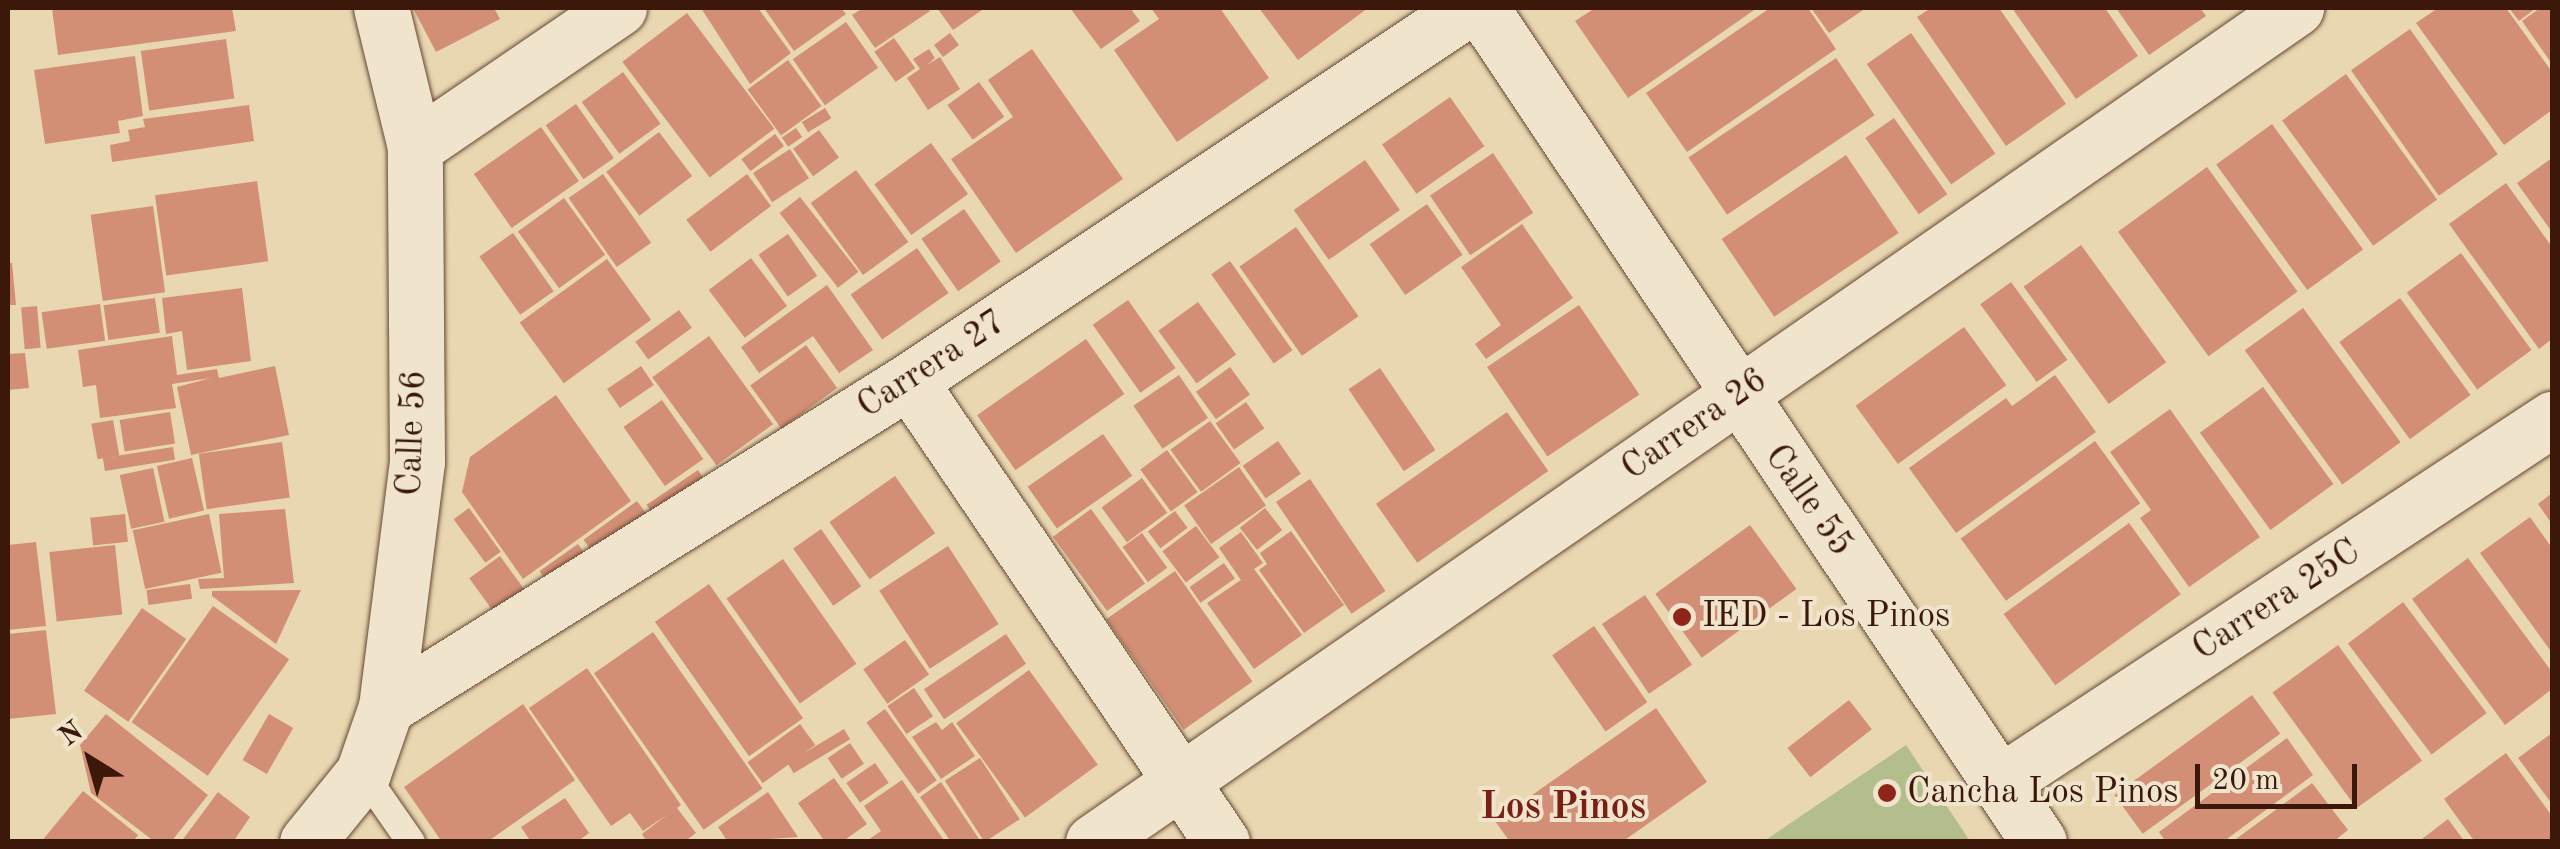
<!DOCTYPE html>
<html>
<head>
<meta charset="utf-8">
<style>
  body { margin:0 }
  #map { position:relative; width:2560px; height:849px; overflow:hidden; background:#e8d7b1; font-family:"Old Standard TT",serif }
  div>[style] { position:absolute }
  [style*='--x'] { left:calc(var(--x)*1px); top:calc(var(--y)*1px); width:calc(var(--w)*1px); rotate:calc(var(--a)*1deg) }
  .green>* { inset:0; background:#b4be8d }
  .building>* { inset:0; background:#d28f75; transform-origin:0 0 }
  .roads { filter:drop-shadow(0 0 2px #664833) drop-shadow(0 0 2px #664833) }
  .service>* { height:28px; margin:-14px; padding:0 14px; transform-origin:14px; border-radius:14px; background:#f0e5cc }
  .minor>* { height:55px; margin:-27.5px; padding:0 27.5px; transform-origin:27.5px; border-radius:27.5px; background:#f0e5cc }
  .tertiary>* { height:55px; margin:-27.5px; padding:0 27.5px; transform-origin:27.5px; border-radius:27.5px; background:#f0e5cc }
  .dots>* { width:28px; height:28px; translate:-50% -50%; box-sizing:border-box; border:5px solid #f0e5cc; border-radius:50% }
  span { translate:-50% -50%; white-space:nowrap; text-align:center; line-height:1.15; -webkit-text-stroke:8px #f0e5cc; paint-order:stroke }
  .street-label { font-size:35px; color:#3b1809 }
  .poi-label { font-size:35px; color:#3b1809 }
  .left { translate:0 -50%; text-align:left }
  .neighbourhood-label { font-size:38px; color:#7a1f14; font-weight:700 }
  .frame { position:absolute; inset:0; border:10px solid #3b1809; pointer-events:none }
  .north { position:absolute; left:40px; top:709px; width:100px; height:100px; -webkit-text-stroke:8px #f0e5cc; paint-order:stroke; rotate:323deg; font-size:28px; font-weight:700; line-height:40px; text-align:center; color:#3b1809 }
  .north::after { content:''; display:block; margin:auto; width:35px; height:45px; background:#3b1809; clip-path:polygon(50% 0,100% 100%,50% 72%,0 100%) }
  .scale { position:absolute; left:2195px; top:764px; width:162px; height:45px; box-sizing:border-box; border:5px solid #3b1809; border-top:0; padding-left:12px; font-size:30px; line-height:35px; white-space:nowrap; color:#3b1809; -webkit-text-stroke:8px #f0e5cc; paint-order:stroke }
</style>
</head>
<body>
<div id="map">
  <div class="green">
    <i style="clip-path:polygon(1906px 745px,1970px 841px,1764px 841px)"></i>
  </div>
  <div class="building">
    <i style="clip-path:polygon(52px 8px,232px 8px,236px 31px,58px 55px)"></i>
    <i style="clip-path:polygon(413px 8px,494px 8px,500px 19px,436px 52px)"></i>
    <i style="clip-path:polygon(701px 8px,758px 8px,791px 53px,750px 84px)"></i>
    <i style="clip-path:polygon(764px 8px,841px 8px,846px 14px,794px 51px)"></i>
    <i style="clip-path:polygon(863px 8px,927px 8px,930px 11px,875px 48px,852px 15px)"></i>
    <i style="clip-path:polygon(937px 8px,985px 8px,953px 30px)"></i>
    <i style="clip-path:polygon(1070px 8px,1130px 8px,1140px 21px,1101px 49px)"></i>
    <i style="clip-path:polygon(1151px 8px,1220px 8px,1269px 78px,1177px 142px,1114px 50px,1159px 19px)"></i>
    <i style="clip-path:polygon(1259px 8px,1368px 8px,1298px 60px)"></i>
    <i style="clip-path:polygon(1595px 8px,1757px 8px,1628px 98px,1575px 21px)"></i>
    <i style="clip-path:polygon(1770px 8px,1808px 8px,1836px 49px,1687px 152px,1646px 93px)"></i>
    <i style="clip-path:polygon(1811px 8px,1866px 8px,1829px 33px)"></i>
    <i style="clip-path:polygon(1931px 8px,1999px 8px,2066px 104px,2006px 146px,1917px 17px)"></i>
    <i style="clip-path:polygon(2012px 8px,2105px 8px,2138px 56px,2076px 99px)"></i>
    <i style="clip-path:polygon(2116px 8px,2200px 8px,2206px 16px,2149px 55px)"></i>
    <i style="clip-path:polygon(2438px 8px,2506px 8px,2552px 72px,2552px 110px,2504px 145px,2416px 23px)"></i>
    <i style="clip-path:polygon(2509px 8px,2536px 8px,2519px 21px)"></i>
    <i style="clip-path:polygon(2540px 8px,2552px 8px,2552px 64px,2522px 21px)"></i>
    <i style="left:687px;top:13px;width:145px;height:81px;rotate:53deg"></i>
    <i style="left:846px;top:22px;width:56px;height:65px;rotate:55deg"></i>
    <i style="left:2410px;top:29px;width:153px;height:72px;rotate:55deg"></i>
    <i style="left:950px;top:33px;width:15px;height:20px;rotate:53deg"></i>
    <i style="left:1911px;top:33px;width:147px;height:54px;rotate:55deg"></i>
    <i style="left:894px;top:38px;width:37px;height:24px;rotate:55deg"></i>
    <i style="left:226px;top:39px;width:60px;height:86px;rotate:82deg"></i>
    <i style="clip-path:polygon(929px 49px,935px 58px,927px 65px,940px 57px,960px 89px,928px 110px,907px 78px,920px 69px,913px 59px)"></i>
    <i style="clip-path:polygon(1032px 49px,1123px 179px,1016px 253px,951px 159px,1013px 117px,988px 80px)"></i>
    <i style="clip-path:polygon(135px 56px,143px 116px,118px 121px,120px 133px,45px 144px,34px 70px)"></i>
    <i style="left:1836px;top:58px;width:69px;height:178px;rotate:56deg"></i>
    <i style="left:788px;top:60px;width:57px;height:50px;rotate:54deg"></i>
    <i style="left:623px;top:72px;width:64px;height:51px;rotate:54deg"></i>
    <i style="left:2346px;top:74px;width:155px;height:79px;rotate:54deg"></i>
    <i style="left:979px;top:82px;width:43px;height:39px;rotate:54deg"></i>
    <i style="left:1450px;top:97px;width:60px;height:83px;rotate:55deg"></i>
    <i style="left:576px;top:104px;width:66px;height:37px;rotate:55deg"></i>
    <i style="clip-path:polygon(249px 105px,254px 141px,112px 162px,110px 145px,130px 141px,128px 130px,145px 127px,143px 119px)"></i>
    <i style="left:825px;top:108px;width:12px;height:27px;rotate:59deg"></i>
    <i style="left:1894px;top:118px;width:93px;height:35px;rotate:55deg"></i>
    <i style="left:2272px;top:124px;width:155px;height:69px;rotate:54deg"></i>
    <i style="left:541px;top:127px;width:66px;height:82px;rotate:55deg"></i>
    <i style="left:796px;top:128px;width:11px;height:17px;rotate:56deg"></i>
    <i style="left:819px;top:130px;width:34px;height:32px;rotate:54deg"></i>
    <i style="left:659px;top:132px;width:55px;height:66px;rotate:53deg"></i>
    <i style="left:775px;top:134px;width:15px;height:42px;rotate:53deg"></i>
    <i style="left:931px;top:143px;width:63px;height:70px;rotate:54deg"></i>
    <i style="left:790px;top:149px;width:35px;height:44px;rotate:57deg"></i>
    <i style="left:1493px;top:153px;width:72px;height:76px;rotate:56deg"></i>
    <i style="left:1846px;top:155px;width:94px;height:150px;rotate:56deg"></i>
    <i style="clip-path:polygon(2552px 158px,2552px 232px,2517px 183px)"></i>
    <i style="left:1365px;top:160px;width:61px;height:87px;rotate:55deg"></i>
    <i style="left:2207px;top:167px;width:154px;height:110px;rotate:54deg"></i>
    <i style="left:856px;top:170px;width:89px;height:56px;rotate:54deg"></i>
    <i style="left:603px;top:174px;width:84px;height:42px;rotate:55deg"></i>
    <i style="left:747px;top:174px;width:40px;height:76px;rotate:53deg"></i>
    <i style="left:257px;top:181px;width:81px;height:103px;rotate:82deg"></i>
    <i style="clip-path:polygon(2506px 183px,2552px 247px,2552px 339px,2539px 349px,2449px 224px)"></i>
    <i style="left:800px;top:197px;width:95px;height:26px;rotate:52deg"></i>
    <i style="left:564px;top:198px;width:70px;height:57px;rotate:54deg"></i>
    <i style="left:1427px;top:204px;width:62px;height:70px;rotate:55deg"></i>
    <i style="left:153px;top:206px;width:87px;height:63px;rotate:82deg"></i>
    <i style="left:964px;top:209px;width:64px;height:52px;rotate:55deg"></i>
    <i style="clip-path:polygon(1522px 224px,1573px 298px,1486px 359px,1475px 344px,1501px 325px,1461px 267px)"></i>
    <i style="left:1296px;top:227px;width:109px;height:69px;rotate:55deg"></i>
    <i style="left:513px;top:233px;width:71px;height:41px;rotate:55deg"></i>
    <i style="left:788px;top:234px;width:51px;height:36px;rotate:55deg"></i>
    <i style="left:2081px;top:245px;width:145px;height:71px;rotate:54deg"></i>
    <i style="left:917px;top:248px;width:55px;height:81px;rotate:55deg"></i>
    <i style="left:2461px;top:253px;width:120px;height:67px;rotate:54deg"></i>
    <i style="left:751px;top:258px;width:60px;height:53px;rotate:53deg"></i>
    <i style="left:607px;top:259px;width:75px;height:108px;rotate:54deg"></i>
    <i style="left:1230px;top:261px;width:109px;height:23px;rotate:55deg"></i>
    <i style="clip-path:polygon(8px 263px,12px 263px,16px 305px,8px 305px)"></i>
    <i style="left:2011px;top:282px;width:96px;height:38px;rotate:54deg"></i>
    <i style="clip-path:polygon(827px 285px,873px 350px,839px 373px,813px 336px,759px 373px,741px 347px)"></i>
    <i style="clip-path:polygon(242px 288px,251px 361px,187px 370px,182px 331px,166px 334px,162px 298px)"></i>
    <i style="left:155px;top:298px;width:35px;height:52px;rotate:82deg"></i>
    <i style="left:2400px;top:298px;width:120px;height:75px;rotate:54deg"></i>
    <i style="left:1128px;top:300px;width:83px;height:43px;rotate:55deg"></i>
    <i style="left:1198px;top:302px;width:65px;height:49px;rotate:54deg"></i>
    <i style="left:100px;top:304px;width:37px;height:59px;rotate:82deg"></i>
    <i style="left:1579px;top:305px;width:108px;height:111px;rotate:56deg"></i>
    <i style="left:37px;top:306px;width:42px;height:16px;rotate:85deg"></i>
    <i style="left:2303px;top:308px;width:166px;height:72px;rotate:54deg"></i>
    <i style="left:679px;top:310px;width:22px;height:54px;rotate:54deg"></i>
    <i style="left:1964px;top:327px;width:72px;height:134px;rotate:54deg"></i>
    <i style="clip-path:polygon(172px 336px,177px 375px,217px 369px,219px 378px,275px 366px,289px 435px,191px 455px,177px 387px,211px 378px,172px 384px,176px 408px,100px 418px,96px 385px,83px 387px,78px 350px)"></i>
    <i style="left:709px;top:336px;width:109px;height:70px;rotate:54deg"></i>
    <i style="left:1086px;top:339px;width:67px;height:133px;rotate:55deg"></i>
    <i style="left:806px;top:345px;width:53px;height:69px;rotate:54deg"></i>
    <i style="clip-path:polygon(25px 353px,29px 388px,8px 390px,8px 354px)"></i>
    <i style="left:641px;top:366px;width:23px;height:41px;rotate:56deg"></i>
    <i style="left:1230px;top:367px;width:34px;height:42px;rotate:54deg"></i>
    <i style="left:1380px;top:368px;width:99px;height:38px;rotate:56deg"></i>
    <i style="left:1179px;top:375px;width:52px;height:55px;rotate:56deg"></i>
    <i style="clip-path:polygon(2055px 375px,2096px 432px,1956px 533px,1909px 468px,2006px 398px,2012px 406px)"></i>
    <i style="left:2263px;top:387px;width:120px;height:78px;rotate:54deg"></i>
    <i style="clip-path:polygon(556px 395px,631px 501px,523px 579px,462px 492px,470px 457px)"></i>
    <i style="left:662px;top:400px;width:72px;height:47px;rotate:55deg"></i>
    <i style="left:1246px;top:402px;width:32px;height:37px;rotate:55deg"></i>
    <i style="clip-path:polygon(2170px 409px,2260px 537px,2189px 587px,2140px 518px,2151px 510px,2110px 452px)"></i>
    <i style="left:170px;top:412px;width:32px;height:51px;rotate:81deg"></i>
    <i style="left:1507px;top:412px;width:72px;height:160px;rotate:55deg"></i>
    <i style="left:113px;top:420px;width:36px;height:22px;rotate:80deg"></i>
    <i style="left:1210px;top:421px;width:52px;height:49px;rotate:54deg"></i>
    <i style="left:1103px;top:434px;width:51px;height:92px;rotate:55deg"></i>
    <i style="left:1278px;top:441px;width:40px;height:43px;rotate:55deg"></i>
    <i style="left:2095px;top:441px;width:77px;height:166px;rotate:54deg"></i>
    <i style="left:282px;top:442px;width:56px;height:84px;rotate:82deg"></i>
    <i style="left:173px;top:447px;width:13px;height:71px;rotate:81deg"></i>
    <i style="left:1167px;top:450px;width:52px;height:33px;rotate:54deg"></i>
    <i style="left:192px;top:458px;width:54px;height:36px;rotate:77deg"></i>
    <i style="left:1239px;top:467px;width:47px;height:67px;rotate:55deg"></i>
    <i style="left:153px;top:468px;width:55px;height:34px;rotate:78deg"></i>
    <i style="left:698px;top:470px;width:25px;height:62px;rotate:56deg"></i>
    <i style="left:895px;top:476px;width:70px;height:80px;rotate:55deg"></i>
    <i style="left:1142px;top:478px;width:43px;height:50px;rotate:54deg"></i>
    <i style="left:1310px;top:479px;width:135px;height:41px;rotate:56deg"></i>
    <i style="clip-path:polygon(2552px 493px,2552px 524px,2538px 504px)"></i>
    <i style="left:637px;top:501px;width:36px;height:66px;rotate:54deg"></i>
    <i style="left:469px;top:508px;width:54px;height:19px;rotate:54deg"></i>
    <i style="left:1265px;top:508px;width:28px;height:32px;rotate:52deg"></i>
    <i style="clip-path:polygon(285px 509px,294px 583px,200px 589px,198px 579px,224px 578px,219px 514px)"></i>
    <i style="left:1091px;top:509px;width:92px;height:47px;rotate:54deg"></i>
    <i style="left:1175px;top:511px;width:21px;height:34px;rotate:53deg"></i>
    <i style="left:125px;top:514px;width:28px;height:35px;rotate:84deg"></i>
    <i style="left:209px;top:514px;width:60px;height:78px;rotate:78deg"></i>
    <i style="clip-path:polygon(2530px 517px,2552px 548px,2552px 653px,2480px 553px)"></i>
    <i style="left:2129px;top:523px;width:88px;height:155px;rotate:54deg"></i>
    <i style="left:1750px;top:525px;width:79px;height:117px;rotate:54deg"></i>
    <i style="left:1196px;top:526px;width:39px;height:42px;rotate:53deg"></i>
    <i style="left:821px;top:529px;width:70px;height:34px;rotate:55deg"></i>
    <i style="clip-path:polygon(1291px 531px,1344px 605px,1304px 633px,1259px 570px,1267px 564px,1260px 553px)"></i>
    <i style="clip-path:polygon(1241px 532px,1263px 563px,1254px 569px,1302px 635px,1254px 669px,1207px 603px,1241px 580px,1219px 548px)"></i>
    <i style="left:1142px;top:533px;width:43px;height:24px;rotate:54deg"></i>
    <i style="clip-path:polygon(36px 542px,46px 626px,8px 630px,8px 545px)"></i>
    <i style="left:578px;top:544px;width:29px;height:47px;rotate:55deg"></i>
    <i style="left:115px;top:545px;width:70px;height:66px;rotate:84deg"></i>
    <i style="left:948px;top:546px;width:93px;height:82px;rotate:57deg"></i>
    <i style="left:500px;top:556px;width:42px;height:38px;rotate:54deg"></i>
    <i style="clip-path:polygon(2468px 558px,2552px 672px,2552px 689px,2505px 725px,2412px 599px)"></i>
    <i style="left:783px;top:559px;width:128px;height:69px;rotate:55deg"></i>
    <i style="left:1224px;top:563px;width:19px;height:42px;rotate:55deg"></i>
    <i style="left:1175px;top:571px;width:135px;height:84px;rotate:55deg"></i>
    <i style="left:190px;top:584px;width:15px;height:44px;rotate:82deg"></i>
    <i style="left:709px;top:584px;width:164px;height:66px;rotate:55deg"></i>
    <i style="clip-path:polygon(301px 590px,276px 644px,212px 596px,212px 591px)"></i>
    <i style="left:1645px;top:595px;width:84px;height:52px;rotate:56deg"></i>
    <i style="left:2403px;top:602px;width:139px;height:69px;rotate:53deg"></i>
    <i style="left:213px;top:606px;width:93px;height:142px;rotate:35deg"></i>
    <i style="left:142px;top:608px;width:54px;height:101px;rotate:35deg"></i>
    <i style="left:1594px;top:626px;width:93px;height:51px;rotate:55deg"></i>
    <i style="clip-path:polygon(46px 630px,56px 714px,8px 719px,8px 634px)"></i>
    <i style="left:653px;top:632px;width:191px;height:72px;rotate:55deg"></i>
    <i style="left:1006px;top:634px;width:36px;height:99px;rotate:56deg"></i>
    <i style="left:905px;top:640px;width:42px;height:51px;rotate:55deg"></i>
    <i style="left:2338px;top:645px;width:143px;height:81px;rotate:54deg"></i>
    <i style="clip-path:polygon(587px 668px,681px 805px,677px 808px,696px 833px,684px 842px,647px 842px,642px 834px,668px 814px,643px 831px,630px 813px,611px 826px,529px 708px)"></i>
    <i style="left:1029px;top:670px;width:117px;height:90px;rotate:54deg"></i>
    <i style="left:914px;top:688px;width:34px;height:32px;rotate:56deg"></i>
    <i style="left:2252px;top:695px;width:48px;height:170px;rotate:54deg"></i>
    <i style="left:1849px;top:700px;width:37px;height:78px;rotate:52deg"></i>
    <i style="clip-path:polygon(523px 704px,575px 780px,487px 842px,442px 842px,404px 787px)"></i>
    <i style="clip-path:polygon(1656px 708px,1707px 782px,1622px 842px,1510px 842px,1495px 821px)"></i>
    <i style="left:885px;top:709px;width:88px;height:23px;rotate:54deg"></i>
    <i style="clip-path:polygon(106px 714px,208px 795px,171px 842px,155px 842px,91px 793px,80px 745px)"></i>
    <i style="left:269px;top:714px;width:28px;height:53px;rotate:30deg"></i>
    <i style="clip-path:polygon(936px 722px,942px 730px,952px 722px,975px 756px,941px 779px,912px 737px)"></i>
    <i style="left:800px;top:724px;width:26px;height:65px;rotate:54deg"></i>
    <i style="left:844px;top:729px;width:12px;height:66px;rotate:59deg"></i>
    <i style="clip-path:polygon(2552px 733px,2552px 804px,2518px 758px)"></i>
    <i style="clip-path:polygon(2287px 738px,2313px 775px,2223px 842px,2166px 842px,2159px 832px)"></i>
    <i style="left:850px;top:743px;width:25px;height:27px;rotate:56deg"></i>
    <i style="clip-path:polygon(2506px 753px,2552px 816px,2552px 842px,2475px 842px,2444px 799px)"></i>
    <i style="left:980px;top:758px;width:73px;height:42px;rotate:57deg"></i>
    <i style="left:875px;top:763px;width:24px;height:35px;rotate:55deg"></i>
    <i style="clip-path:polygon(834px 778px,867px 824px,842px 842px,825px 842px,798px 803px)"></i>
    <i style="clip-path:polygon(902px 780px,945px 842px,865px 842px,881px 831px,864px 806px)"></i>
    <i style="clip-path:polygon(941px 782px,981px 842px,951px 842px,920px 797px)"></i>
    <i style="clip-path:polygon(2312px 783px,2348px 830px,2333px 842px,2232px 842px)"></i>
    <i style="clip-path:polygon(83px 791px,138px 835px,133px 842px,41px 842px)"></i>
    <i style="clip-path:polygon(218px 792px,250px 817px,233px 842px,181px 842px)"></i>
    <i style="clip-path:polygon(768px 792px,798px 837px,728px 842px,718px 827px)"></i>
    <i style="clip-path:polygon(565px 798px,589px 833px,577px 842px,531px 842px,521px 827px)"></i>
    <i style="clip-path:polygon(2448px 819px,2465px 842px,2418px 842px)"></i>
  </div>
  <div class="roads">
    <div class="service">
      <i style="--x:363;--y:773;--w:84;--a:55.2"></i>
    </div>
    <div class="minor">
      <i style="--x:1481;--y:8;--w:1003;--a:56.21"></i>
      <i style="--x:415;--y:147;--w:247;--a:-34.3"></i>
      <i style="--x:909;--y:381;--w:557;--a:55.83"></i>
      <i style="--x:386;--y:707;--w:616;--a:-31.94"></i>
      <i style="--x:909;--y:381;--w:673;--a:-33.67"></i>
      <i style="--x:2001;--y:782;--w:660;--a:-33.38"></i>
      <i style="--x:1093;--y:842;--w:1464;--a:-34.73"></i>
    </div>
    <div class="tertiary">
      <i style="--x:307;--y:842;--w:89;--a:-50.9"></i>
      <i style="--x:363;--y:773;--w:70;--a:-70.8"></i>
      <i style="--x:386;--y:707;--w:247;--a:-82.8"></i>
      <i style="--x:417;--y:462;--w:315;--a:-90.4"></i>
      <i style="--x:415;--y:147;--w:143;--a:-103.7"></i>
    </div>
  </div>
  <div class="dots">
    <i style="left:1682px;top:617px;background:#8f2418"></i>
    <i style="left:1887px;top:793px;background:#8f2418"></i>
  </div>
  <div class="street-label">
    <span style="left:932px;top:365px;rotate:-33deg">Carrera 27</span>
    <span style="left:1695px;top:425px;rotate:-35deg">Carrera 26</span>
    <span style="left:413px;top:433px;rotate:-88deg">Calle 56</span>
    <span style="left:1808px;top:501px;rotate:55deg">Calle 55</span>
    <span style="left:2277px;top:601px;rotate:-33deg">Carrera 25C</span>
  </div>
  <div class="poi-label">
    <span class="left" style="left:1702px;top:617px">IED - Los Pinos</span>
    <span class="left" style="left:1907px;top:793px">Cancha Los Pinos</span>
  </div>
  <div class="neighbourhood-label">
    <span style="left:1563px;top:809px">Los Pinos</span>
  </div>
  <div class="frame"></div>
  <div class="north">N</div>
  <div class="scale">20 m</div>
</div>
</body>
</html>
